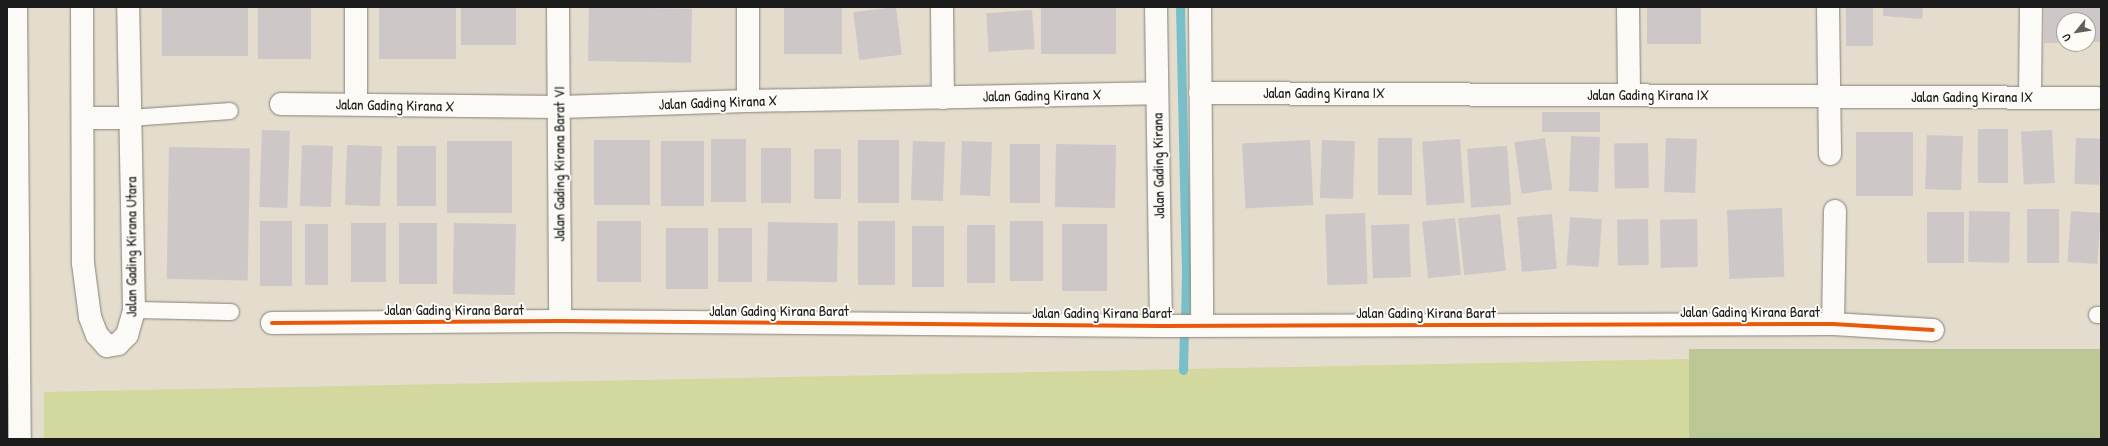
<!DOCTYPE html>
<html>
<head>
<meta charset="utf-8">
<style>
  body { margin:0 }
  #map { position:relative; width:2108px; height:446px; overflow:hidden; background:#e4dccc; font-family:"Patrick Hand",sans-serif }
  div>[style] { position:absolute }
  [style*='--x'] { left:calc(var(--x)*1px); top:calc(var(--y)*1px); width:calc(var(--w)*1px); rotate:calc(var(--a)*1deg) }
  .green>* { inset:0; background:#d2d89e }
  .forest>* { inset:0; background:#bbc795; transform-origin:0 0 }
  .stream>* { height:9px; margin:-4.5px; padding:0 4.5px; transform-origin:4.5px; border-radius:4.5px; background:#78bfc9 }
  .building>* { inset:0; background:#cec7c8; transform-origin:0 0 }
  .roads { filter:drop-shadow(0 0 1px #86827a) drop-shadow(0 0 1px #86827a) }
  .service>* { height:16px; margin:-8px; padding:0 8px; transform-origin:8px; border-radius:8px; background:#fbfaf7 }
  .minor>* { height:22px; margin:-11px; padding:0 11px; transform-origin:11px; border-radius:11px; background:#fbfaf7 }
  .cycleway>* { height:4px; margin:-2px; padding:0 2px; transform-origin:2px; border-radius:2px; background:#e8590c }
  span { translate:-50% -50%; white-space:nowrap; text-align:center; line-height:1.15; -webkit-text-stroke:4px #fdfcf7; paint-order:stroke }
  .street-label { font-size:15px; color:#1c1c1c }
  .frame { position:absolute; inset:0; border:8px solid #1c1c1c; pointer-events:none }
  .north { position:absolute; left:2056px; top:12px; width:40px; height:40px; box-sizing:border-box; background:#fdfcf7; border:1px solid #a3a29f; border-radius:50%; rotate:240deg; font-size:11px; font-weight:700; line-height:16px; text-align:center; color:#1c1c1c }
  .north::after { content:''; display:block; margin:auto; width:14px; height:18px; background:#625f5a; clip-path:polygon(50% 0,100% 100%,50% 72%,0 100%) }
</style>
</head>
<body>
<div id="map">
  <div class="green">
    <i style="clip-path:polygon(1689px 359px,1695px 439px,44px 439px,44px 392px)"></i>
  </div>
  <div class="forest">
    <i style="left:2101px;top:349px;width:90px;height:412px;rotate:90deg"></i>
  </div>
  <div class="stream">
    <i style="--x:1180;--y:7;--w:263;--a:88.7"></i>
    <i style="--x:1186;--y:270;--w:54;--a:91.1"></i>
    <i style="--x:1183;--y:370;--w:44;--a:-88.7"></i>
  </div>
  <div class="building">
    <i style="left:162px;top:7px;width:86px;height:49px"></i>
    <i style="left:258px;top:7px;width:53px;height:52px"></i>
    <i style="left:379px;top:7px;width:77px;height:52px"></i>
    <i style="left:461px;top:7px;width:55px;height:38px"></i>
    <i style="left:589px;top:7px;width:103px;height:54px;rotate:1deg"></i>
    <i style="left:784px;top:7px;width:58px;height:47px"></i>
    <i style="left:896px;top:7px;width:48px;height:43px;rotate:83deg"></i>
    <i style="left:1041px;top:7px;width:75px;height:47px"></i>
    <i style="left:1647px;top:7px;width:54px;height:37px"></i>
    <i style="left:1846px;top:7px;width:27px;height:39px"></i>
    <i style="clip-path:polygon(1883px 7px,1923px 7px,1922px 19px,1883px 16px)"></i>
    <i style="clip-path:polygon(2044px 7px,2101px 7px,2101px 42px,2088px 42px,2088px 20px,2064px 20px,2064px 43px,2044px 43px)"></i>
    <i style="left:1032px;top:10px;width:39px;height:46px;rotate:86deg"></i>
    <i style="left:1542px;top:112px;width:58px;height:20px"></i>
    <i style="left:1978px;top:129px;width:30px;height:54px"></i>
    <i style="left:262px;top:130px;width:28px;height:77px;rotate:2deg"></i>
    <i style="left:2052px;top:130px;width:53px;height:31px;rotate:87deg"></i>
    <i style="left:1856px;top:132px;width:57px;height:64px"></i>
    <i style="left:1927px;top:135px;width:36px;height:54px;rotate:2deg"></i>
    <i style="left:1571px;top:136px;width:29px;height:55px;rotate:2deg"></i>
    <i style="left:1378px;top:138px;width:34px;height:57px"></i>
    <i style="left:1545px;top:138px;width:52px;height:31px;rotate:82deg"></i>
    <i style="left:1666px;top:138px;width:31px;height:54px;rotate:2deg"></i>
    <i style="left:2076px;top:138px;width:25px;height:46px;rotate:2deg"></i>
    <i style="left:711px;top:139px;width:35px;height:63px"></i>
    <i style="left:1460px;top:139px;width:64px;height:38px;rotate:86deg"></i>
    <i style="left:594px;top:140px;width:56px;height:65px"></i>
    <i style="left:858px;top:140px;width:41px;height:63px"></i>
    <i style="left:1310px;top:140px;width:65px;height:68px;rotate:87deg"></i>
    <i style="left:1322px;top:140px;width:33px;height:58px;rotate:2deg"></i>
    <i style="left:447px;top:141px;width:65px;height:72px"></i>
    <i style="left:661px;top:141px;width:43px;height:65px"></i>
    <i style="left:913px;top:141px;width:32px;height:59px;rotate:2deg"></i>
    <i style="left:962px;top:141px;width:30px;height:54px;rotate:2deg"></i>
    <i style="left:1648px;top:143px;width:45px;height:34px;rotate:89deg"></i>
    <i style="left:1010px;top:144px;width:30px;height:59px"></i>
    <i style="left:1056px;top:144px;width:60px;height:63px;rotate:1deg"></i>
    <i style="left:302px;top:145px;width:31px;height:61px;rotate:2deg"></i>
    <i style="left:347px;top:145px;width:35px;height:60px;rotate:2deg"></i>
    <i style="left:397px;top:146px;width:39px;height:60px"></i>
    <i style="left:1507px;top:146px;width:59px;height:40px;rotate:86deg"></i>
    <i style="left:169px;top:147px;width:81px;height:132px;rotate:1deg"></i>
    <i style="left:761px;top:148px;width:30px;height:55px"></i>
    <i style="left:814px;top:149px;width:27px;height:50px"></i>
    <i style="left:1782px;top:208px;width:69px;height:55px;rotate:88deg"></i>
    <i style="left:2027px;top:209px;width:32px;height:54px"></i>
    <i style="left:1969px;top:211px;width:41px;height:51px;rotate:1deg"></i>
    <i style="left:2071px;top:211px;width:30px;height:51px;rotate:4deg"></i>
    <i style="left:1927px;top:212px;width:37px;height:51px"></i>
    <i style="left:1365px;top:213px;width:71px;height:40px;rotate:88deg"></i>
    <i style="left:1500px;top:214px;width:57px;height:42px;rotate:84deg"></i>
    <i style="left:1552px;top:214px;width:55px;height:35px;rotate:85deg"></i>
    <i style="left:1570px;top:217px;width:32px;height:48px;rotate:4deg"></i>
    <i style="left:1455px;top:218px;width:57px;height:33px;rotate:84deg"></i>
    <i style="left:1648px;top:219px;width:46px;height:31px;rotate:89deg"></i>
    <i style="left:1697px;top:219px;width:48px;height:37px;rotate:89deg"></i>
    <i style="left:260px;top:221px;width:32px;height:65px"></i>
    <i style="left:597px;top:221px;width:44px;height:61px"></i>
    <i style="left:858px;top:221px;width:37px;height:64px"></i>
    <i style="left:1010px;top:221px;width:33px;height:60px"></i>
    <i style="left:768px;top:222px;width:70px;height:59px;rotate:1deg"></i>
    <i style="left:351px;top:223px;width:35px;height:59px"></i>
    <i style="left:399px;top:223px;width:38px;height:61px"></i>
    <i style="left:454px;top:223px;width:62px;height:71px;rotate:1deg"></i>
    <i style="left:305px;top:224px;width:23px;height:61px"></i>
    <i style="left:1062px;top:224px;width:45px;height:67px"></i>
    <i style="left:1409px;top:224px;width:53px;height:38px;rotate:88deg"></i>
    <i style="left:967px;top:225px;width:28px;height:58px"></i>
    <i style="left:912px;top:226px;width:32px;height:61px"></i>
    <i style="left:666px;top:228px;width:42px;height:61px"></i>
    <i style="left:718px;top:228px;width:34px;height:54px"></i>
  </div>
  <div class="roads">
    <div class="service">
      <i style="--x:130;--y:118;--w:100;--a:-4"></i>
      <i style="--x:134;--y:310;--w:97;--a:1.2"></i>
      <i style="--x:2097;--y:315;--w:4;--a:0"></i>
    </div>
    <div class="minor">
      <i style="--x:16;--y:7;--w:432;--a:89.5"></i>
      <i style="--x:82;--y:7;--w:256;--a:89.8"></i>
      <i style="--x:83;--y:263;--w:54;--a:82.6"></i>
      <i style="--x:90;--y:317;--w:19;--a:69"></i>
      <i style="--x:97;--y:335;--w:15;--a:48"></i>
      <i style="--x:107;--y:346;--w:11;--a:-10"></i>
      <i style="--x:118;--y:344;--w:13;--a:-45"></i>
      <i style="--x:127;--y:335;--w:26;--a:-74"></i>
      <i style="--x:134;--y:310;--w:303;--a:-91.1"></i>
      <i style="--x:356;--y:7;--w:97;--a:90"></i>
      <i style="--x:558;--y:7;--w:314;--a:89.6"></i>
      <i style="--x:748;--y:7;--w:94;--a:90"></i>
      <i style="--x:942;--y:7;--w:91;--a:89.4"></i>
      <i style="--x:1156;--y:7;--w:319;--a:89.1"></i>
      <i style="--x:1200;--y:7;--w:318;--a:89.6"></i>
      <i style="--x:1628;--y:7;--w:88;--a:89.3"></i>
      <i style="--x:1828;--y:7;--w:147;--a:89.2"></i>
      <i style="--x:1200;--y:93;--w:897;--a:0.32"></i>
      <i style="--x:2030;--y:98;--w:91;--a:-89.4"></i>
      <i style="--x:281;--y:104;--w:279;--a:0.6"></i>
      <i style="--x:560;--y:107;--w:188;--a:-1.8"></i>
      <i style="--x:748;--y:101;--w:408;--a:-1.1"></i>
      <i style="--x:84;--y:118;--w:46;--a:0"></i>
      <i style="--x:272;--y:323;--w:288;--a:-0.4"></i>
      <i style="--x:560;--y:321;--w:601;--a:0.48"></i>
      <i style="--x:1161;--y:326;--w:672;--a:-0.17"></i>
      <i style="--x:1833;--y:324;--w:100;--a:3.4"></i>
      <i style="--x:1833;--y:324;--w:113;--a:-89"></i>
    </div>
  </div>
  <div class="cycleway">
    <i style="--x:272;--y:323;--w:288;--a:-0.4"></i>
    <i style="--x:560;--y:321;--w:601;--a:0.48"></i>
    <i style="--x:1161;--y:326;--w:672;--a:-0.17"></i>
    <i style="--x:1833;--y:324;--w:100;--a:3.4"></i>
  </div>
  <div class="street-label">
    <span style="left:1324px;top:93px">Jalan Gading Kirana IX</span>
    <span style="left:1042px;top:95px;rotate:-1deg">Jalan Gading Kirana X</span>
    <span style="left:1648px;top:95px">Jalan Gading Kirana IX</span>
    <span style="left:1972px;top:97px">Jalan Gading Kirana IX</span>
    <span style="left:718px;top:102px;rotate:-2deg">Jalan Gading Kirana X</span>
    <span style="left:395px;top:105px;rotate:1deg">Jalan Gading Kirana X</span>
    <span style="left:559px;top:164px;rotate:-90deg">Jalan Gading Kirana Barat VI</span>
    <span style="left:1158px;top:166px;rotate:-91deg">Jalan Gading Kirana</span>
    <span style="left:131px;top:247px;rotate:-90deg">Jalan Gading Kirana Utara</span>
    <span style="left:454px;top:310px">Jalan Gading Kirana Barat</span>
    <span style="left:779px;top:311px">Jalan Gading Kirana Barat</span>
    <span style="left:1750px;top:312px">Jalan Gading Kirana Barat</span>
    <span style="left:1102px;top:313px">Jalan Gading Kirana Barat</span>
    <span style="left:1426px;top:313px">Jalan Gading Kirana Barat</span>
  </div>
  <div class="frame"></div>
  <div class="north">U</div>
</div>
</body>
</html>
